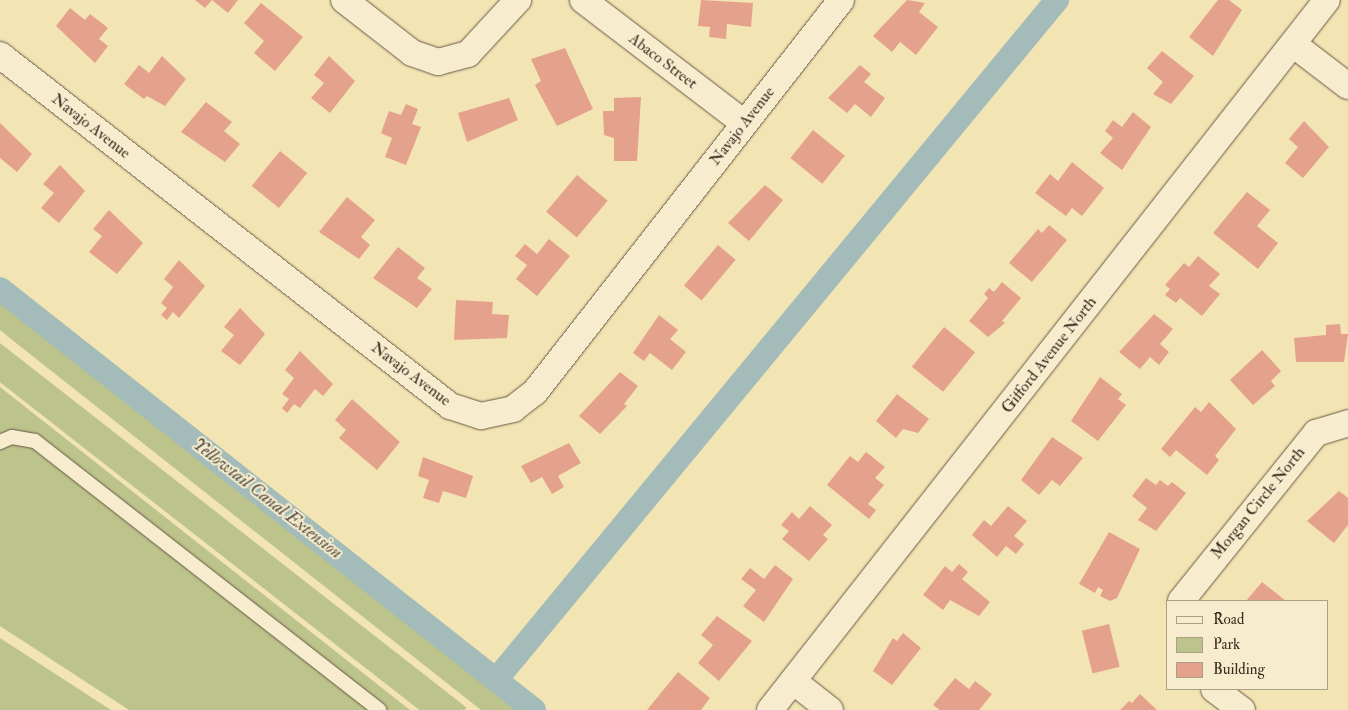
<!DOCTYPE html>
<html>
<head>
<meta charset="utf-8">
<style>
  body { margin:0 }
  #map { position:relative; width:1348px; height:710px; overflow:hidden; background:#f3e4b4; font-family:"IM FELL Double Pica",serif }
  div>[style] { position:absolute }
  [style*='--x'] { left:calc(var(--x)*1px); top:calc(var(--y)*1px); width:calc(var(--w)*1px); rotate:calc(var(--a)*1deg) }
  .green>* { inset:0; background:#bcc48c; transform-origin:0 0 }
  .canal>* { height:24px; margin:-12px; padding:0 12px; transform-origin:12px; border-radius:12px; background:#a3bbb9 }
  .building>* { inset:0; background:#e4a28d; transform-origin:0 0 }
  .roads { filter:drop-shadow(0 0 1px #695945) drop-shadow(0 0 1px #695945) }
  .lane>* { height:14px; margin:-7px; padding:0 7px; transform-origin:7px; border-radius:7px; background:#f7edce }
  .street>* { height:26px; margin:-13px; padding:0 13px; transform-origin:13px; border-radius:13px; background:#f7edce }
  span { translate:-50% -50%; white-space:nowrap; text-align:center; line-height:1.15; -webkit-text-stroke:4px #f7edce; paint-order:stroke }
  .street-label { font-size:16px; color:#3b2b20 }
  .water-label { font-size:18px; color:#554f46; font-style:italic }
  .legend { position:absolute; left:1166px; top:600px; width:162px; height:90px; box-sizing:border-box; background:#f7edce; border:1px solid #ac9f88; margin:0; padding:6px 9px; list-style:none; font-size:15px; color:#3b2b20 }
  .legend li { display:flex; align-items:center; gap:10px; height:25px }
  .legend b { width:25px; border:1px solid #ac9f88 }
</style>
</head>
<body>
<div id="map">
  <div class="green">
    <i style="clip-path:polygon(0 279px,359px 561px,546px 710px,481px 710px,16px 343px,0 330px)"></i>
    <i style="left:0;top:343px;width:592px;height:31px;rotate:38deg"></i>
    <i style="clip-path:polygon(0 387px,410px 710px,129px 710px,0 626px)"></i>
    <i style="clip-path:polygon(0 638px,111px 710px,0 710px)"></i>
  </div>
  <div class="canal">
    <i style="--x:0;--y:289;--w:680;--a:38.25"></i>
    <i style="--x:496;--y:680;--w:882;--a:-50.48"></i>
  </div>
  <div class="building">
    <i style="clip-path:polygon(195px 0,238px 0,228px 13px,212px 0,205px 8px)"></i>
    <i style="clip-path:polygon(701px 0,753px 3px,751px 27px,727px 24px,726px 39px,709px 37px,710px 27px,698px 26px)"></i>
    <i style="clip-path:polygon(907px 0,925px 3px,919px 12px,938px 27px,916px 55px,900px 42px,892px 52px,873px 36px)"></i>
    <i style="clip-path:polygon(1218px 0,1229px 0,1242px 10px,1213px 56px,1189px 37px)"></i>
    <i style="clip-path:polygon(261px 3px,303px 37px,275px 71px,254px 53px,264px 41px,244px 23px)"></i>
    <i style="clip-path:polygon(70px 8px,85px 20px,90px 14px,108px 28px,99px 39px,108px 46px,95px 63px,56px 26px)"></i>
    <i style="clip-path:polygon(565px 48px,593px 109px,557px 126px,535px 85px,541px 81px,531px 59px)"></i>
    <i style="clip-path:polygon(1162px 51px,1194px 76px,1171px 104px,1153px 94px,1163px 82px,1147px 68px)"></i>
    <i style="clip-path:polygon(162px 56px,186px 79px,165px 106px,147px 96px,144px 99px,124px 84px,139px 65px,149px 73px)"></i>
    <i style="clip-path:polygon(329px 56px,355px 81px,330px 113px,311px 98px,324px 83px,314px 75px)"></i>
    <i style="clip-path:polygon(860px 65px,871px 74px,864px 82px,885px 98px,871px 117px,855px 104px,847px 113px,828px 98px)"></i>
    <i style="clip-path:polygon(641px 97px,637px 161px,614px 161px,614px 138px,604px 135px,603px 111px,614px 111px,614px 98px)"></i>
    <i style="clip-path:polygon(509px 98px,518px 120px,467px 142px,458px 113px)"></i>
    <i style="clip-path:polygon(206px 102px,232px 122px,224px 131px,240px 144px,225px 162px,181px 132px)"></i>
    <i style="clip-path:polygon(406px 104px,418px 109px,412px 124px,421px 127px,406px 165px,385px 157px,392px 138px,381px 133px,389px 111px,401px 115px)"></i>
    <i style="clip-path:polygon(1133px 112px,1151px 127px,1122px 170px,1100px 153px,1113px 138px,1105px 131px,1113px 120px,1122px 127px)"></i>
    <i style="clip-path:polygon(1304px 121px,1329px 147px,1303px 178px,1285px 163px,1298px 147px,1289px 139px)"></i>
    <i style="clip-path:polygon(0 123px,32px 154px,17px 172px,0 158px)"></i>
    <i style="left:813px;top:130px;width:41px;height:36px;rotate:39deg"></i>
    <i style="left:280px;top:151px;width:35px;height:45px;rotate:39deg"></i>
    <i style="clip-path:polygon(1072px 162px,1104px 188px,1082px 216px,1072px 208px,1066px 216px,1035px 193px,1050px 174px,1058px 181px)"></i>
    <i style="clip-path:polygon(60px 165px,85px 191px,59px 223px,41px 208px,54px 193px,43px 184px)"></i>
    <i style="left:577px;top:175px;width:40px;height:48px;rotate:40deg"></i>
    <i style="clip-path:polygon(765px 185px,783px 200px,749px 241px,728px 223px)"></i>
    <i style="clip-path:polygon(1247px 192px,1270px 210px,1257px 226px,1278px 243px,1258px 269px,1213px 233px)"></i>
    <i style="clip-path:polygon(347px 197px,375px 220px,361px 237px,370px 245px,359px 259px,319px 232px)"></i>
    <i style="clip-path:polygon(109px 210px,143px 243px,117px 274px,89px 252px,102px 236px,93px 229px)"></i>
    <i style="clip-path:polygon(1049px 225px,1067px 240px,1032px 282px,1009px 263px,1038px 229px,1042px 233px)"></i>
    <i style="clip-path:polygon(549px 239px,570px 256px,537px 296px,516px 279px,527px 265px,515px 256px,525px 244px,537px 254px)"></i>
    <i style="left:718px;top:245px;width:23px;height:53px;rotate:40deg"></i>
    <i style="clip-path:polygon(398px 247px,425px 268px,417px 278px,432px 289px,417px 308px,373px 278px)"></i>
    <i style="clip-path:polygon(1198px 256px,1220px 274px,1209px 286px,1220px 294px,1202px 316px,1180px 298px,1176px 303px,1165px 295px,1170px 289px,1165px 285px,1184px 263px,1189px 267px)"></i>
    <i style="clip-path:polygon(179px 260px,205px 286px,179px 318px,173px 312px,167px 320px,161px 315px,167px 308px,161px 303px,173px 287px,164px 279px)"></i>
    <i style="clip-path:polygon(1002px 282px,1021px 298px,1002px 321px,1005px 323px,988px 337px,969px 321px,988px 298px,984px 294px,989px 288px,994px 292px)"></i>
    <i style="clip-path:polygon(456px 300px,493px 302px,492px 314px,509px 315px,507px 338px,454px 340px)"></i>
    <i style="clip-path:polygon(240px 308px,265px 334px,240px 365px,221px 351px,234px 335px,224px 327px)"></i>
    <i style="clip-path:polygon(1154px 314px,1173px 329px,1160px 344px,1169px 352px,1159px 365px,1150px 357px,1140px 369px,1119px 352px)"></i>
    <i style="clip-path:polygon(659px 315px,678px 330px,670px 339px,686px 352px,672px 370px,650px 353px,644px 361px,633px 353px)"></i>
    <i style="clip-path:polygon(1340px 324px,1341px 334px,1348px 334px,1344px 362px,1296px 362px,1294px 338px,1326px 335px,1326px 325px)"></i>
    <i style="left:944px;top:327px;width:40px;height:51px;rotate:39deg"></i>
    <i style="clip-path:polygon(1262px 350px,1281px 371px,1271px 381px,1275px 386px,1253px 405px,1230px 380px)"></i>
    <i style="clip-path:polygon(300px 351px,333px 384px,323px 396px,315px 389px,300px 408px,294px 404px,287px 413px,282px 408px,289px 399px,282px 394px,294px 378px,285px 370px)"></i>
    <i style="clip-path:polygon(620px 372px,638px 386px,624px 404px,627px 406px,600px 434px,579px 416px)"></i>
    <i style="clip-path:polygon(1100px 377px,1122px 394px,1118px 399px,1126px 405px,1098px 441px,1071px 421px)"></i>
    <i style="clip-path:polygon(897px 394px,929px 419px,918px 433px,903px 429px,896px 438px,876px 421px)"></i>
    <i style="clip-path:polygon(352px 399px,400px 442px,377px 470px,339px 438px,346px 430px,335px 420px)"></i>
    <i style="clip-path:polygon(1209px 402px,1236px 429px,1215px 456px,1219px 460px,1207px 475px,1176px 450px,1170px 457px,1161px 449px,1195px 407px,1201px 412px)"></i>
    <i style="clip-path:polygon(1052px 437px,1083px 458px,1060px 486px,1052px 480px,1039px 495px,1021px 480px)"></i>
    <i style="clip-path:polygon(569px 443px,581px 463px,558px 476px,564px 487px,552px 494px,542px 477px,531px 483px,521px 466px)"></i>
    <i style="clip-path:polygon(866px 452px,885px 467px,875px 478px,884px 485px,868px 504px,876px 510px,869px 519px,827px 485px,850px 456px,858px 462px)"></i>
    <i style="clip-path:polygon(423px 457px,473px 476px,466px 498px,443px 491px,439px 503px,423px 498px,429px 480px,418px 476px)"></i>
    <i style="clip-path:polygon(1146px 478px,1156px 485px,1160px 480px,1168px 486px,1172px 482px,1186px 493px,1156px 531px,1138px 520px,1147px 508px,1132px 496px)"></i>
    <i style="clip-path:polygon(1339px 491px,1348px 498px,1348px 525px,1334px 543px,1307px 521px)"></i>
    <i style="clip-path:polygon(810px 506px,832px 525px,823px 535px,828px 539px,809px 561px,782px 539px,789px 531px,781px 525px,792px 512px,799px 519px)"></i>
    <i style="clip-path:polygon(1008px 506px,1027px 521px,1014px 536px,1024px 544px,1016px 554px,1006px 546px,997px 557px,972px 535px,984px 520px,991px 526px)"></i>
    <i style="clip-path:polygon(1109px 532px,1140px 549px,1117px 598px,1110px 601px,1100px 596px,1103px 590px,1098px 587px,1095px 593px,1079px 584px)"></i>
    <i style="clip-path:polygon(959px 564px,968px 572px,962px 579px,990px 602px,979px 616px,950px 600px,943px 610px,923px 595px,945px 566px,952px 572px)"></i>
    <i style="clip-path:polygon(775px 565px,793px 579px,764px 622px,743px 606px,756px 590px,741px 579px,750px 568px,764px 579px)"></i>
    <i style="clip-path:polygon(1262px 582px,1286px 601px,1246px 601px)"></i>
    <i style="clip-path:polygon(717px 616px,752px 641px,719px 681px,698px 663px,713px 645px,701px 635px)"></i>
    <i style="left:1109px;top:624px;width:44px;height:28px;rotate:76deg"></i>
    <i style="clip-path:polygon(903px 633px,921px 648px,892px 685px,873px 671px,893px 638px,897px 641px)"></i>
    <i style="clip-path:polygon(678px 672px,710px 698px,701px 710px,647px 710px)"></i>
    <i style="clip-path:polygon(955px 678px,969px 689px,975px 681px,992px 694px,979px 710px,940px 710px,933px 705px)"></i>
    <i style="clip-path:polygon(1140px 694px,1157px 710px,1120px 710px,1129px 701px,1132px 703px)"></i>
  </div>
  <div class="roads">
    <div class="lane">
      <i style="--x:0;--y:442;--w:13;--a:-23"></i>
      <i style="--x:12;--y:437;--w:23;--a:10"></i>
      <i style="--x:35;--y:441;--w:437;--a:38"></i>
    </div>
    <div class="street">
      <i style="--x:344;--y:0;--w:86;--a:37.9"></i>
      <i style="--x:412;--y:53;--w:28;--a:19"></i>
      <i style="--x:438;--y:62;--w:31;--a:-15"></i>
      <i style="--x:468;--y:54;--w:74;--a:-47.2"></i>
      <i style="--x:583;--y:0;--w:203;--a:37.4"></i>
      <i style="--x:1293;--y:44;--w:69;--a:37.4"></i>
      <i style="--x:0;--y:55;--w:571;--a:37.95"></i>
      <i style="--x:450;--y:406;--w:33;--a:18"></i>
      <i style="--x:481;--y:416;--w:33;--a:-12"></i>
      <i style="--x:513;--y:409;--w:28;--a:-38"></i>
      <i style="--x:535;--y:392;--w:497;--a:-52"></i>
      <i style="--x:1181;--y:601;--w:216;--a:-51.2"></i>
      <i style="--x:1316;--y:433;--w:34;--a:-17"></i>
      <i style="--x:793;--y:681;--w:47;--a:38.1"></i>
      <i style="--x:1214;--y:689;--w:35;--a:37"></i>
      <i style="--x:770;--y:710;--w:902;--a:-51.89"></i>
    </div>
  </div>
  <div class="street-label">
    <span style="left:663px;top:61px;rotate:37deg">Abaco Street</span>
    <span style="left:91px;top:126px;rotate:38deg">Navajo Avenue</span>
    <span style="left:742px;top:126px;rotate:-52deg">Navajo Avenue</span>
    <span style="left:1049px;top:355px;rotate:-52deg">Gifford Avenue North</span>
    <span style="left:411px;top:374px;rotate:37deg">Navajo Avenue</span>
    <span style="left:1258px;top:503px;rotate:-51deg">Morgan Circle North</span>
  </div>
  <div class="water-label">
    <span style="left:267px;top:499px;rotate:38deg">Yellowtail Canal Extension</span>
  </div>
  <ul class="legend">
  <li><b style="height:6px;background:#f7edce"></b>Road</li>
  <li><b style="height:14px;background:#bcc48c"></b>Park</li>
  <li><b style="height:14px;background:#e4a28d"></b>Building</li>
  </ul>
</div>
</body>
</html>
